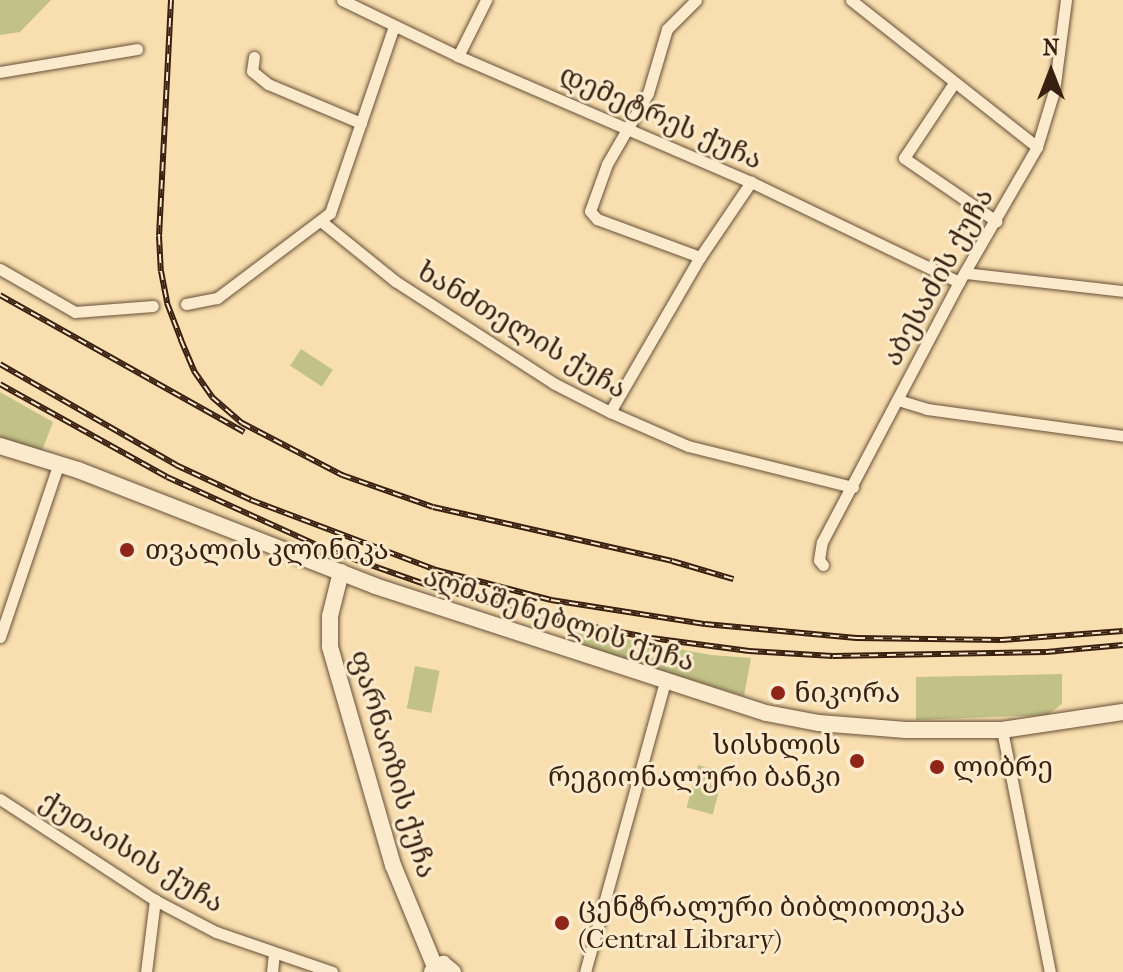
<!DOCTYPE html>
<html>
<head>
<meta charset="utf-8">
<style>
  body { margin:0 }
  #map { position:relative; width:1123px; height:972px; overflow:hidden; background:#f9dfaf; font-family:"IM FELL French Canon","Noto Serif Georgian",serif }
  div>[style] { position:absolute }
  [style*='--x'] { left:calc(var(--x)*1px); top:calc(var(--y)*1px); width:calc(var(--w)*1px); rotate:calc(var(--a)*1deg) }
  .green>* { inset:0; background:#c1c188; transform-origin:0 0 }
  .roads { filter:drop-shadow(0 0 2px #684f38) drop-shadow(0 0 2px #684f38) }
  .street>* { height:11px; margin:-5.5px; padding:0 5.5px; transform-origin:5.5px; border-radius:5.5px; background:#fbeacb }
  .secondary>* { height:16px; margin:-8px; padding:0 8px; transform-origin:8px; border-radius:8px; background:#fbeacb }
  .rail>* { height:6px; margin-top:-3px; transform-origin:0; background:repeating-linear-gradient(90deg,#fbeacb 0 9px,#381f10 0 18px); box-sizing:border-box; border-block:2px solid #381f10 }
  .dots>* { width:22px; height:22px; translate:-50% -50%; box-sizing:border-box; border:4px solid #fbeacb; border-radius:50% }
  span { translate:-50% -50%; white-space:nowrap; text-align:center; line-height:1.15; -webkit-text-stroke:6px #fbeacb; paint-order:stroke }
  .street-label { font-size:28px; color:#381f10 }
  .poi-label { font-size:28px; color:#381f10 }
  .left { translate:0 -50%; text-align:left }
  .right { translate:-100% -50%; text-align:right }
  .north { position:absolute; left:1011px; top:32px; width:80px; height:80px; -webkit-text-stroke:6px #fbeacb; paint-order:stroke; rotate:0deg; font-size:22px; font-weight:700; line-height:32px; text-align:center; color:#381f10 }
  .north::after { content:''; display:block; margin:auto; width:28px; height:36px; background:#381f10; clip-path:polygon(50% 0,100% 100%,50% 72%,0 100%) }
</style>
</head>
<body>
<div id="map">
  <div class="green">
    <i style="clip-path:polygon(0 0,51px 0,20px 32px,0 35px)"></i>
    <i style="left:301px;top:349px;width:38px;height:20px;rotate:33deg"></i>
    <i style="clip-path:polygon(0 392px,53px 422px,42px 451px,0 437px)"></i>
    <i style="clip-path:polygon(567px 628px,711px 655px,751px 658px,744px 696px,563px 641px)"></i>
    <i style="left:415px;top:666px;width:25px;height:43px;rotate:11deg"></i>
    <i style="clip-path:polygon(1062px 674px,1062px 704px,1047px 715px,916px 720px,916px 677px)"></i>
    <i style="left:698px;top:765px;width:27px;height:44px;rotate:15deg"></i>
  </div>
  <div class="roads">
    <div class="street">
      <i style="--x:342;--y:0;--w:129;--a:25.8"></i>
      <i style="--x:458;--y:56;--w:319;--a:23.3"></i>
      <i style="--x:751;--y:182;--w:231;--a:25.7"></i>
      <i style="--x:696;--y:0;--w:41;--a:135"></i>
      <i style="--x:667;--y:29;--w:67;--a:106.5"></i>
      <i style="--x:648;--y:93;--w:82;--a:120"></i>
      <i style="--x:607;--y:164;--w:50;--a:109.9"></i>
      <i style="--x:590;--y:211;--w:11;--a:49"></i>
      <i style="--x:597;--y:219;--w:110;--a:20.3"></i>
      <i style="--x:851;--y:0;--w:237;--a:38.3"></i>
      <i style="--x:458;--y:56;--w:63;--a:-63.4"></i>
      <i style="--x:254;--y:57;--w:14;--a:98"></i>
      <i style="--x:252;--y:71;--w:21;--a:39"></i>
      <i style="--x:268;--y:84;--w:101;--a:22.8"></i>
      <i style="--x:0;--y:72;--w:139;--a:-9.5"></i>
      <i style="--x:954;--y:83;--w:90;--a:123.7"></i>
      <i style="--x:904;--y:158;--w:112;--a:34.4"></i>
      <i style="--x:322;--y:222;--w:94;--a:38.9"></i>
      <i style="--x:395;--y:281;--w:190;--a:32.8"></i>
      <i style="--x:555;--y:384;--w:62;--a:27"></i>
      <i style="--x:610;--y:412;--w:85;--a:23.6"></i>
      <i style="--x:688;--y:446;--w:170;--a:14"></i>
      <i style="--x:0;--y:269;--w:86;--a:29.8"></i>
      <i style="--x:75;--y:312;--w:78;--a:-4.4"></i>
      <i style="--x:965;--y:273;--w:159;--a:6.5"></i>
      <i style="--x:186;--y:304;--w:32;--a:-11"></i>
      <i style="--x:217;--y:298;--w:141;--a:-37"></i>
      <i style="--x:330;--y:213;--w:198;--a:-71.1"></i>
      <i style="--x:898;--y:400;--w:30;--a:17"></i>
      <i style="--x:927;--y:409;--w:198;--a:7.8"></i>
      <i style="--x:610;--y:412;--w:179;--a:-59.9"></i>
      <i style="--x:700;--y:257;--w:91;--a:-55.8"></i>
      <i style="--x:823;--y:565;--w:6;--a:-129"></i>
      <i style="--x:819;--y:560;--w:18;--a:-81"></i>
      <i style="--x:822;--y:542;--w:294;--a:-62.2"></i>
      <i style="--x:959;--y:282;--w:156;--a:-60"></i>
      <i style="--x:1037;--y:147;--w:59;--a:-73.1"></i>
      <i style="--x:1054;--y:91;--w:92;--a:-82.5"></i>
      <i style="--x:0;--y:637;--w:181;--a:-71.3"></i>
      <i style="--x:1002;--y:730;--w:247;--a:78.8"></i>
      <i style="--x:0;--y:799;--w:185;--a:33.1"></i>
      <i style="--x:155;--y:900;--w:69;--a:27.7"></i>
      <i style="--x:216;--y:932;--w:123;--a:19"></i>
      <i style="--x:146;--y:972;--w:73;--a:-82.9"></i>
      <i style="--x:272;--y:972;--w:19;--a:-84"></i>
      <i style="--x:585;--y:972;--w:302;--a:-74.6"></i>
    </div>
    <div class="secondary">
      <i style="--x:0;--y:446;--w:82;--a:17.1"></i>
      <i style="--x:78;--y:470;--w:319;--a:21.3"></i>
      <i style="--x:375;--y:586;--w:411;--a:18"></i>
      <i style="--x:766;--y:713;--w:54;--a:10.7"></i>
      <i style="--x:819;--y:723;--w:87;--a:4.6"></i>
      <i style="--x:906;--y:730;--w:96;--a:0"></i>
      <i style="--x:1002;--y:730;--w:122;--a:-8.5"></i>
      <i style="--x:341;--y:572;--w:45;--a:104"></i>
      <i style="--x:330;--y:616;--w:31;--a:90"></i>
      <i style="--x:330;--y:647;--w:227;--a:73.9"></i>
      <i style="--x:393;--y:865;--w:110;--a:67.6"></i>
      <i style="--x:432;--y:972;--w:14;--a:-36"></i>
      <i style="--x:443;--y:964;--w:13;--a:39"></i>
    </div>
  </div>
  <div class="rail">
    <i style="--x:171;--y:0;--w:236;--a:92.9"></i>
    <i style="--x:159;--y:236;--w:35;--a:87"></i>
    <i style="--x:161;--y:271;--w:33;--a:79"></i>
    <i style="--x:167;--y:303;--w:40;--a:69"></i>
    <i style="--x:181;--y:340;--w:34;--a:67"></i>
    <i style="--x:194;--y:371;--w:32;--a:55"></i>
    <i style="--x:212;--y:397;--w:40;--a:41"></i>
    <i style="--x:242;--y:423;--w:113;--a:27.5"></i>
    <i style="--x:342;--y:475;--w:96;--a:19.4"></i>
    <i style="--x:433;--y:507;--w:245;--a:12.7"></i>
    <i style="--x:672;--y:561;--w:64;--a:16.4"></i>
    <i style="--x:0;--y:295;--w:280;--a:29.3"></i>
    <i style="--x:0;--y:364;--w:203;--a:29.8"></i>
    <i style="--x:176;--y:465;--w:83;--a:25"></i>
    <i style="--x:251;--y:500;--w:198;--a:20.7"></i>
    <i style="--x:436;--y:570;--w:119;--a:14.6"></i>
    <i style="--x:551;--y:600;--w:156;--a:8.9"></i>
    <i style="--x:705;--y:624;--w:152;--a:5.3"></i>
    <i style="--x:856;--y:638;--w:146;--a:0.8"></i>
    <i style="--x:1002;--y:640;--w:121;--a:-4.3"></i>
    <i style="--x:0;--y:384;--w:191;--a:29.1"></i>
    <i style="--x:167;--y:477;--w:177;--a:24.4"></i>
    <i style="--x:328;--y:550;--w:108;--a:19.4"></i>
    <i style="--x:430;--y:586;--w:121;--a:15.3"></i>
    <i style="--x:547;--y:618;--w:106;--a:10.9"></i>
    <i style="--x:651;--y:638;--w:99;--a:7.6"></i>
    <i style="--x:749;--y:651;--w:84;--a:3.4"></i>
    <i style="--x:833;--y:656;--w:213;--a:-1.1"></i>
    <i style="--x:1046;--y:652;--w:77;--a:-5.2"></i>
  </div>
  <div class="dots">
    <i style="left:127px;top:550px;background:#8f2418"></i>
    <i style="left:778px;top:693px;background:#8f2418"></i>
    <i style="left:857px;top:761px;background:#8f2418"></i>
    <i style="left:937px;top:767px;background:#8f2418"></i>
    <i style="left:562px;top:923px;background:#8f2418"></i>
  </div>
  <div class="street-label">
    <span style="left:661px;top:117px;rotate:24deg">დემეტრეს ქუჩა</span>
    <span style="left:938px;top:277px;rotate:-61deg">აბესაძის ქუჩა</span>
    <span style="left:522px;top:330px;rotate:31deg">ხანძთელის ქუჩა</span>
    <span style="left:559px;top:619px;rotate:18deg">აღმაშენებლის ქუჩა</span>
    <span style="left:393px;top:764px;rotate:73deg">ფარნაოზის ქუჩა</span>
    <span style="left:132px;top:852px;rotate:31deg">ქუთაისის ქუჩა</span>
  </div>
  <div class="poi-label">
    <span class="left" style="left:145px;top:550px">თვალის კლინიკა</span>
    <span class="left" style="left:794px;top:693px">ნიკორა</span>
    <span class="right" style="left:841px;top:761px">სისხლის<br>რეგიონალური ბანკი</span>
    <span class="left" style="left:953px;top:767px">ლიბრე</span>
    <span class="left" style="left:578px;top:923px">ცენტრალური ბიბლიოთეკა<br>(Central Library)</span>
  </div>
  <div class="north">N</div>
</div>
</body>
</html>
